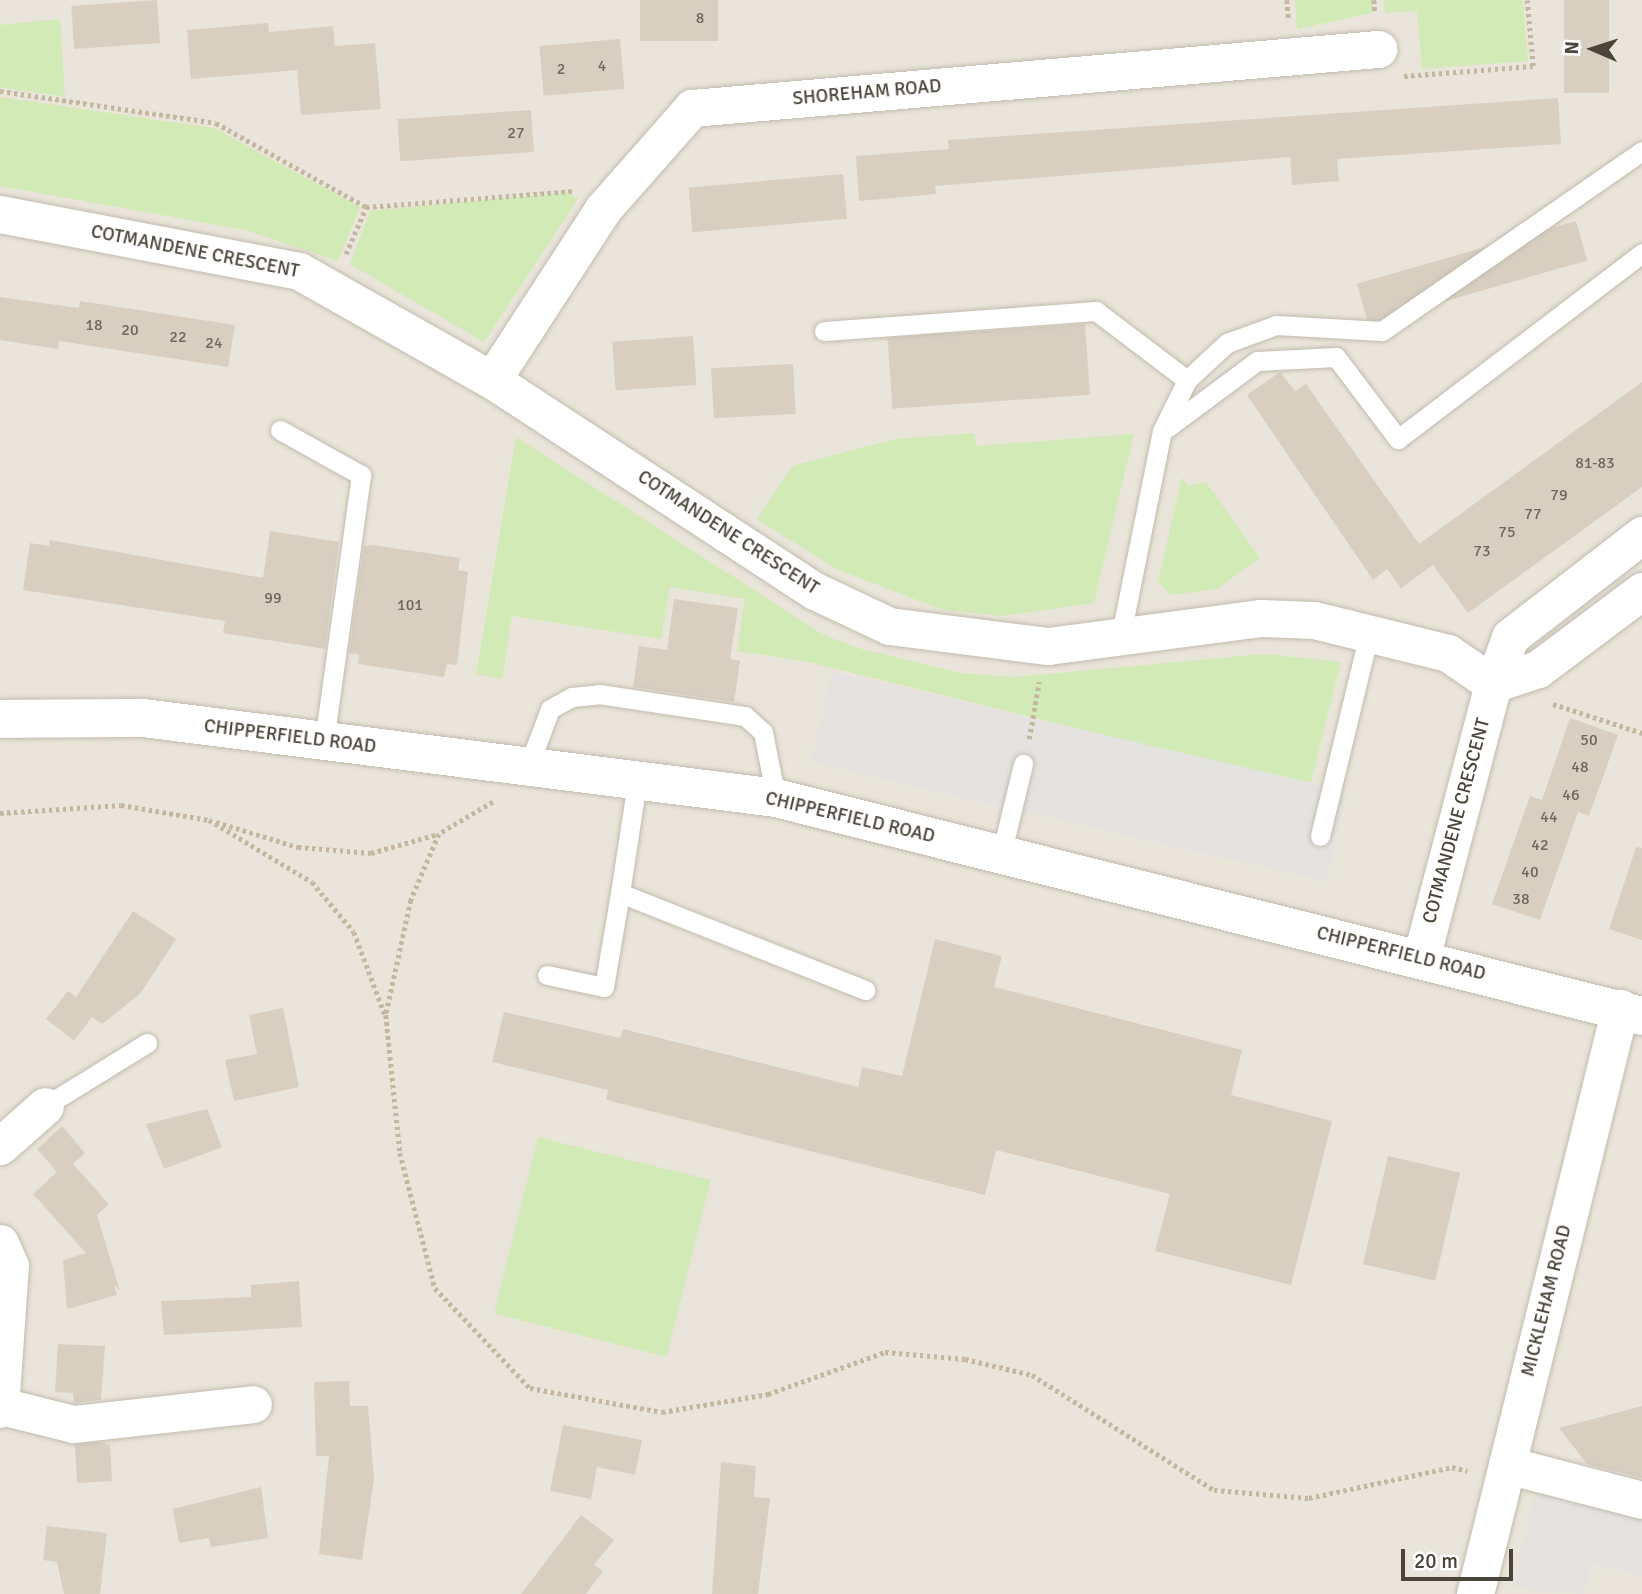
<!DOCTYPE html>
<html>
<head>
<meta charset="utf-8">
<style>
  body { margin:0 }
  #map { position:relative; width:1642px; height:1594px; overflow:hidden; background:#f6f3ec; font-family:Signika,sans-serif }
  div>[style] { position:absolute }
  [style*='--x'] { left:calc(var(--x)*1px); top:calc(var(--y)*1px); width:calc(var(--w)*1px); rotate:calc(var(--a)*1deg) }
  .residential>* { inset:0; background:#eae5da; transform-origin:0 0 }
  .green>* { inset:0; background:#d2eab5; transform-origin:0 0 }
  .parking>* { inset:0; background:#e5e3e0; transform-origin:0 0 }
  .building>* { inset:0; background:#d8cfc1; transform-origin:0 0 }
  .path>* { height:4.5px; margin-top:-2.25px; transform-origin:0; background:repeating-linear-gradient(90deg,#c4b79f 0 3.5px,transparent 0 7px) }
  .roads { filter:drop-shadow(0 0 2px #c2bbae) drop-shadow(0 0 2px #c2bbae) }
  .service>* { height:19px; margin:-9.5px; padding:0 9.5px; transform-origin:9.5px; border-radius:9.5px; background:#fff }
  .minor>* { height:37px; margin:-18.5px; padding:0 18.5px; transform-origin:18.5px; border-radius:18.5px; background:#fff }
  .tertiary>* { height:38px; margin:-19px; padding:0 19px; transform-origin:19px; border-radius:19px; background:#fff }
  span { translate:-50% -50%; white-space:nowrap; text-align:center; line-height:1.15; -webkit-text-stroke:5px #fff; paint-order:stroke }
  .number-label { font-size:16px; color:#6e675b }
  .number-label span { -webkit-text-stroke-width:0 }
  .street-label { font-size:19px; color:#4b4439 }
  .north { position:absolute; left:1558px; top:14px; width:70px; height:70px; -webkit-text-stroke:5px #fff; paint-order:stroke; rotate:273deg; font-size:19px; font-weight:700; line-height:28px; text-align:center; color:#4b4439 }
  .north::after { content:''; display:block; margin:auto; width:24px; height:32px; background:#4b4439; clip-path:polygon(50% 0,100% 100%,50% 72%,0 100%) }
  .scale { position:absolute; left:1401px; top:1549px; width:112px; height:32px; box-sizing:border-box; border:4px solid #4b4439; border-top:0; padding-left:9px; font-size:21px; line-height:24px; white-space:nowrap; color:#4b4439; -webkit-text-stroke:5px #fff; paint-order:stroke }
</style>
</head>
<body>
<div id="map">
  <div class="residential">
    <i style="left:0;top:0;width:1642px;height:1594px"></i>
  </div>
  <div class="green">
    <i style="clip-path:polygon(1295px 0,1372px 0,1373px 13px,1297px 29px)"></i>
    <i style="clip-path:polygon(1384px 0,1523px 0,1528px 61px,1422px 69px,1417px 11px,1385px 13px)"></i>
    <i style="clip-path:polygon(60px 19px,65px 97px,0 87px,0 25px)"></i>
    <i style="clip-path:polygon(0 97px,214px 128px,360px 207px,338px 261px,245px 230px,0 186px)"></i>
    <i style="clip-path:polygon(567px 192px,578px 199px,484px 342px,350px 264px,370px 211px)"></i>
    <i style="clip-path:polygon(974px 433px,976px 446px,1134px 434px,1094px 603px,1003px 616px,943px 610px,836px 569px,757px 519px,792px 466px,895px 439px)"></i>
    <i style="clip-path:polygon(516px 437px,824px 635px,861px 649px,962px 673px,1013px 677px,1264px 654px,1341px 662px,1310px 786px,809px 662px,737px 651px,745px 599px,670px 587px,661px 639px,512px 616px,502px 679px,476px 674px)"></i>
    <i style="clip-path:polygon(1182px 477px,1188px 486px,1206px 482px,1260px 558px,1217px 589px,1170px 595px,1158px 581px)"></i>
    <i style="left:538px;top:1137px;width:178px;height:182px;rotate:14deg"></i>
  </div>
  <div class="parking">
    <i style="left:832px;top:672px;width:529px;height:93px;rotate:13deg"></i>
    <i style="clip-path:polygon(1536px 1493px,1642px 1519px,1642px 1576px,1592px 1563px,1584px 1594px,1512px 1588px)"></i>
  </div>
  <div class="building">
    <i style="left:157px;top:0;width:43px;height:86px;rotate:86deg"></i>
    <i style="left:640px;top:0;width:78px;height:41px"></i>
    <i style="left:1564px;top:0;width:45px;height:93px"></i>
    <i style="clip-path:polygon(268px 23px,269px 32px,333px 26px,335px 46px,375px 43px,381px 109px,301px 115px,297px 70px,191px 79px,187px 30px)"></i>
    <i style="left:620px;top:39px;width:50px;height:81px;rotate:85deg"></i>
    <i style="clip-path:polygon(1558px 98px,1561px 144px,1337px 159px,1339px 181px,1292px 185px,1290px 157px,935px 186px,936px 194px,859px 201px,856px 156px,949px 149px,948px 140px)"></i>
    <i style="left:531px;top:110px;width:42px;height:134px;rotate:86deg"></i>
    <i style="left:843px;top:174px;width:45px;height:155px;rotate:85deg"></i>
    <i style="left:1576px;top:221px;width:41px;height:228px;rotate:74deg"></i>
    <i style="clip-path:polygon(0 297px,79px 308px,80px 301px,235px 325px,228px 367px,59px 341px,58px 349px,0 340px)"></i>
    <i style="left:1085px;top:324px;width:71px;height:198px;rotate:86deg"></i>
    <i style="left:693px;top:336px;width:49px;height:81px;rotate:86deg"></i>
    <i style="left:793px;top:364px;width:50px;height:82px;rotate:87deg"></i>
    <i style="clip-path:polygon(1280px 372px,1295px 391px,1306px 384px,1419px 544px,1642px 382px,1642px 487px,1468px 613px,1433px 565px,1401px 588px,1387px 569px,1373px 580px,1247px 395px)"></i>
    <i style="clip-path:polygon(270px 531px,339px 542px,325px 649px,223px 633px,225px 621px,23px 590px,30px 543px,49px 546px,50px 540px,263px 578px)"></i>
    <i style="clip-path:polygon(373px 545px,460px 558px,458px 570px,468px 572px,457px 665px,447px 664px,444px 677px,358px 664px,359px 654px,349px 653px,364px 546px)"></i>
    <i style="clip-path:polygon(674px 599px,738px 608px,730px 659px,740px 661px,734px 702px,633px 687px,639px 646px,667px 650px)"></i>
    <i style="clip-path:polygon(1570px 718px,1618px 735px,1589px 816px,1578px 812px,1540px 920px,1492px 904px,1530px 796px,1542px 800px)"></i>
    <i style="clip-path:polygon(1636px 847px,1642px 848px,1642px 940px,1609px 929px)"></i>
    <i style="clip-path:polygon(133px 911px,176px 939px,140px 994px,102px 1024px,92px 1017px,74px 1041px,46px 1019px,68px 991px,76px 997px)"></i>
    <i style="clip-path:polygon(935px 939px,1002px 956px,994px 987px,1242px 1050px,1231px 1095px,1332px 1121px,1291px 1285px,1155px 1251px,1170px 1194px,996px 1150px,985px 1195px,606px 1100px,608px 1090px,492px 1062px,504px 1012px,620px 1038px,623px 1029px,858px 1087px,862px 1067px,902px 1076px)"></i>
    <i style="clip-path:polygon(283px 1008px,299px 1087px,234px 1101px,225px 1060px,257px 1054px,249px 1015px)"></i>
    <i style="clip-path:polygon(207px 1109px,222px 1147px,164px 1169px,146px 1124px)"></i>
    <i style="clip-path:polygon(62px 1126px,85px 1153px,73px 1164px,109px 1204px,97px 1215px,120px 1291px,114px 1285px,117px 1295px,67px 1309px,63px 1260px,86px 1253px,33px 1194px,57px 1172px,37px 1149px)"></i>
    <i style="left:1388px;top:1156px;width:74px;height:111px;rotate:13deg"></i>
    <i style="clip-path:polygon(299px 1281px,302px 1327px,164px 1335px,161px 1301px,251px 1297px,251px 1285px)"></i>
    <i style="clip-path:polygon(58px 1344px,105px 1346px,101px 1400px,74px 1403px,73px 1393px,55px 1392px)"></i>
    <i style="clip-path:polygon(349px 1381px,350px 1406px,368px 1406px,374px 1479px,362px 1560px,319px 1554px,329px 1456px,316px 1456px,314px 1382px)"></i>
    <i style="clip-path:polygon(1642px 1406px,1642px 1478px,1587px 1464px,1559px 1428px)"></i>
    <i style="clip-path:polygon(563px 1425px,642px 1440px,635px 1475px,597px 1467px,591px 1499px,550px 1491px)"></i>
    <i style="clip-path:polygon(99px 1442px,110px 1445px,112px 1481px,77px 1483px,75px 1445px)"></i>
    <i style="clip-path:polygon(721px 1462px,756px 1466px,754px 1497px,770px 1498px,758px 1594px,712px 1594px)"></i>
    <i style="clip-path:polygon(261px 1487px,268px 1538px,211px 1547px,209px 1538px,179px 1543px,173px 1509px)"></i>
    <i style="clip-path:polygon(581px 1515px,614px 1540px,594px 1565px,603px 1571px,586px 1594px,521px 1594px)"></i>
    <i style="clip-path:polygon(47px 1526px,107px 1533px,100px 1594px,64px 1594px,57px 1562px,43px 1560px)"></i>
  </div>
  <div class="path">
    <i style="--x:1287;--y:0;--w:21;--a:85"></i>
    <i style="--x:1374;--y:0;--w:13;--a:86"></i>
    <i style="--x:1404;--y:76;--w:129;--a:-4.4"></i>
    <i style="--x:1533;--y:66;--w:66;--a:-95.2"></i>
    <i style="--x:0;--y:91;--w:218;--a:8.4"></i>
    <i style="--x:216;--y:123;--w:172;--a:29.2"></i>
    <i style="--x:366;--y:207;--w:207;--a:-4.4"></i>
    <i style="--x:346;--y:254;--w:51;--a:-66.9"></i>
    <i style="--x:1553;--y:704;--w:94;--a:18"></i>
    <i style="--x:1029;--y:739;--w:58;--a:-80"></i>
    <i style="--x:493;--y:802;--w:63;--a:149.3"></i>
    <i style="--x:439;--y:834;--w:72;--a:113"></i>
    <i style="--x:411;--y:900;--w:118;--a:102.3"></i>
    <i style="--x:386;--y:1015;--w:139;--a:84.2"></i>
    <i style="--x:400;--y:1153;--w:139;--a:75.5"></i>
    <i style="--x:435;--y:1288;--w:138;--a:46.5"></i>
    <i style="--x:530;--y:1388;--w:134;--a:10.3"></i>
    <i style="--x:662;--y:1412;--w:108;--a:-9.6"></i>
    <i style="--x:768;--y:1394;--w:124;--a:-19.7"></i>
    <i style="--x:885;--y:1352;--w:80;--a:5"></i>
    <i style="--x:965;--y:1359;--w:69;--a:13.4"></i>
    <i style="--x:1032;--y:1375;--w:215;--a:32.3"></i>
    <i style="--x:1214;--y:1490;--w:95;--a:4.8"></i>
    <i style="--x:1309;--y:1498;--w:146;--a:-12.2"></i>
    <i style="--x:1452;--y:1467;--w:16;--a:14"></i>
    <i style="--x:0;--y:813;--w:121;--a:-3.8"></i>
    <i style="--x:121;--y:805;--w:89;--a:9.7"></i>
    <i style="--x:209;--y:820;--w:120;--a:31"></i>
    <i style="--x:312;--y:882;--w:65;--a:50"></i>
    <i style="--x:354;--y:932;--w:89;--a:69.5"></i>
    <i style="--x:216;--y:822;--w:86;--a:17"></i>
    <i style="--x:298;--y:847;--w:73;--a:4.7"></i>
    <i style="--x:371;--y:853;--w:70;--a:-15.8"></i>
  </div>
  <div class="roads">
    <div class="service">
      <i style="--x:824;--y:331;--w:273;--a:-4.2"></i>
      <i style="--x:1096;--y:311;--w:114;--a:37.2"></i>
      <i style="--x:1167;--y:428;--w:112;--a:-36.7"></i>
      <i style="--x:1257;--y:361;--w:79;--a:-2.9"></i>
      <i style="--x:1336;--y:357;--w:103;--a:52.9"></i>
      <i style="--x:1398;--y:439;--w:307;--a:-37.3"></i>
      <i style="--x:280;--y:430;--w:93;--a:29.1"></i>
      <i style="--x:361;--y:475;--w:270;--a:97.9"></i>
      <i style="--x:1120;--y:639;--w:212;--a:-78.6"></i>
      <i style="--x:1162;--y:431;--w:57;--a:-63.9"></i>
      <i style="--x:1187;--y:380;--w:54;--a:-42.8"></i>
      <i style="--x:1227;--y:343;--w:52;--a:-20.2"></i>
      <i style="--x:1276;--y:325;--w:106;--a:3.2"></i>
      <i style="--x:1382;--y:331;--w:316;--a:-34.7"></i>
      <i style="--x:528;--y:767;--w:62;--a:-69.2"></i>
      <i style="--x:550;--y:709;--w:25;--a:-29"></i>
      <i style="--x:572;--y:697;--w:27;--a:-6"></i>
      <i style="--x:599;--y:694;--w:148;--a:8.6"></i>
      <i style="--x:745;--y:716;--w:24;--a:42"></i>
      <i style="--x:763;--y:732;--w:67;--a:78.9"></i>
      <i style="--x:637;--y:782;--w:112;--a:98.7"></i>
      <i style="--x:620;--y:893;--w:264;--a:21.6"></i>
      <i style="--x:1320;--y:836;--w:212;--a:-76.4"></i>
      <i style="--x:1001;--y:855;--w:94;--a:-76.4"></i>
      <i style="--x:547;--y:975;--w:58;--a:11.9"></i>
      <i style="--x:604;--y:987;--w:95;--a:-80.3"></i>
      <i style="--x:45;--y:1106;--w:120;--a:-31.7"></i>
    </div>
    <div class="minor">
      <i style="--x:0;--y:214;--w:304;--a:10.8"></i>
      <i style="--x:299;--y:271;--w:222;--a:29.5"></i>
      <i style="--x:492;--y:380;--w:386;--a:33.2"></i>
      <i style="--x:815;--y:591;--w:82;--a:25.3"></i>
      <i style="--x:889;--y:626;--w:160;--a:7.2"></i>
      <i style="--x:1048;--y:646;--w:215;--a:-7.5"></i>
      <i style="--x:1261;--y:618;--w:53;--a:2.2"></i>
      <i style="--x:1314;--y:620;--w:138;--a:13.8"></i>
      <i style="--x:1448;--y:653;--w:55;--a:34.6"></i>
      <i style="--x:1493;--y:684;--w:283;--a:104.7"></i>
      <i style="--x:492;--y:380;--w:204;--a:-57"></i>
      <i style="--x:603;--y:209;--w:135;--a:-48.6"></i>
      <i style="--x:692;--y:108;--w:689;--a:-4.92"></i>
      <i style="--x:1493;--y:684;--w:50;--a:-70.1"></i>
      <i style="--x:1510;--y:637;--w:167;--a:-37.7"></i>
      <i style="--x:1493;--y:684;--w:47;--a:-18.4"></i>
      <i style="--x:1538;--y:669;--w:130;--a:-36.9"></i>
      <i style="--x:0;--y:1146;--w:60;--a:-41.6"></i>
      <i style="--x:0;--y:1243;--w:24;--a:66"></i>
      <i style="--x:10;--y:1265;--w:144;--a:94"></i>
      <i style="--x:1;--y:1406;--w:74;--a:14"></i>
      <i style="--x:73;--y:1424;--w:181;--a:-6.3"></i>
      <i style="--x:1507;--y:1465;--w:139;--a:14.5"></i>
      <i style="--x:1475;--y:1594;--w:604;--a:-76.1"></i>
    </div>
    <div class="tertiary">
      <i style="--x:0;--y:719;--w:143;--a:-0.4"></i>
      <i style="--x:143;--y:718;--w:638;--a:7.2"></i>
      <i style="--x:776;--y:798;--w:893;--a:14.13"></i>
    </div>
  </div>
  <div class="number-label">
    <span style="left:700px;top:18px">8</span>
    <span style="left:602px;top:66px">4</span>
    <span style="left:561px;top:69px">2</span>
    <span style="left:516px;top:133px">27</span>
    <span style="left:94px;top:325px">18</span>
    <span style="left:130px;top:330px">20</span>
    <span style="left:178px;top:337px">22</span>
    <span style="left:214px;top:343px">24</span>
    <span style="left:1595px;top:463px">81-83</span>
    <span style="left:1559px;top:495px">79</span>
    <span style="left:1533px;top:514px">77</span>
    <span style="left:1507px;top:532px">75</span>
    <span style="left:1482px;top:551px">73</span>
    <span style="left:273px;top:598px">99</span>
    <span style="left:410px;top:605px">101</span>
    <span style="left:1589px;top:740px">50</span>
    <span style="left:1580px;top:767px">48</span>
    <span style="left:1571px;top:795px">46</span>
    <span style="left:1549px;top:817px">44</span>
    <span style="left:1540px;top:845px">42</span>
    <span style="left:1530px;top:872px">40</span>
    <span style="left:1521px;top:899px">38</span>
  </div>
  <div class="street-label">
    <span style="left:867px;top:93px;rotate:-5deg">SHOREHAM ROAD</span>
    <span style="left:195px;top:252px;rotate:11deg">COTMANDENE CRESCENT</span>
    <span style="left:728px;top:533px;rotate:33deg">COTMANDENE CRESCENT</span>
    <span style="left:290px;top:737px;rotate:7deg">CHIPPERFIELD ROAD</span>
    <span style="left:850px;top:818px;rotate:13deg">CHIPPERFIELD ROAD</span>
    <span style="left:1457px;top:821px;rotate:-75deg">COTMANDENE CRESCENT</span>
    <span style="left:1401px;top:954px;rotate:14deg">CHIPPERFIELD ROAD</span>
    <span style="left:1547px;top:1301px;rotate:-76deg">MICKLEHAM ROAD</span>
  </div>
  <div class="north">N</div>
  <div class="scale">20 m</div>
</div>
</body>
</html>
